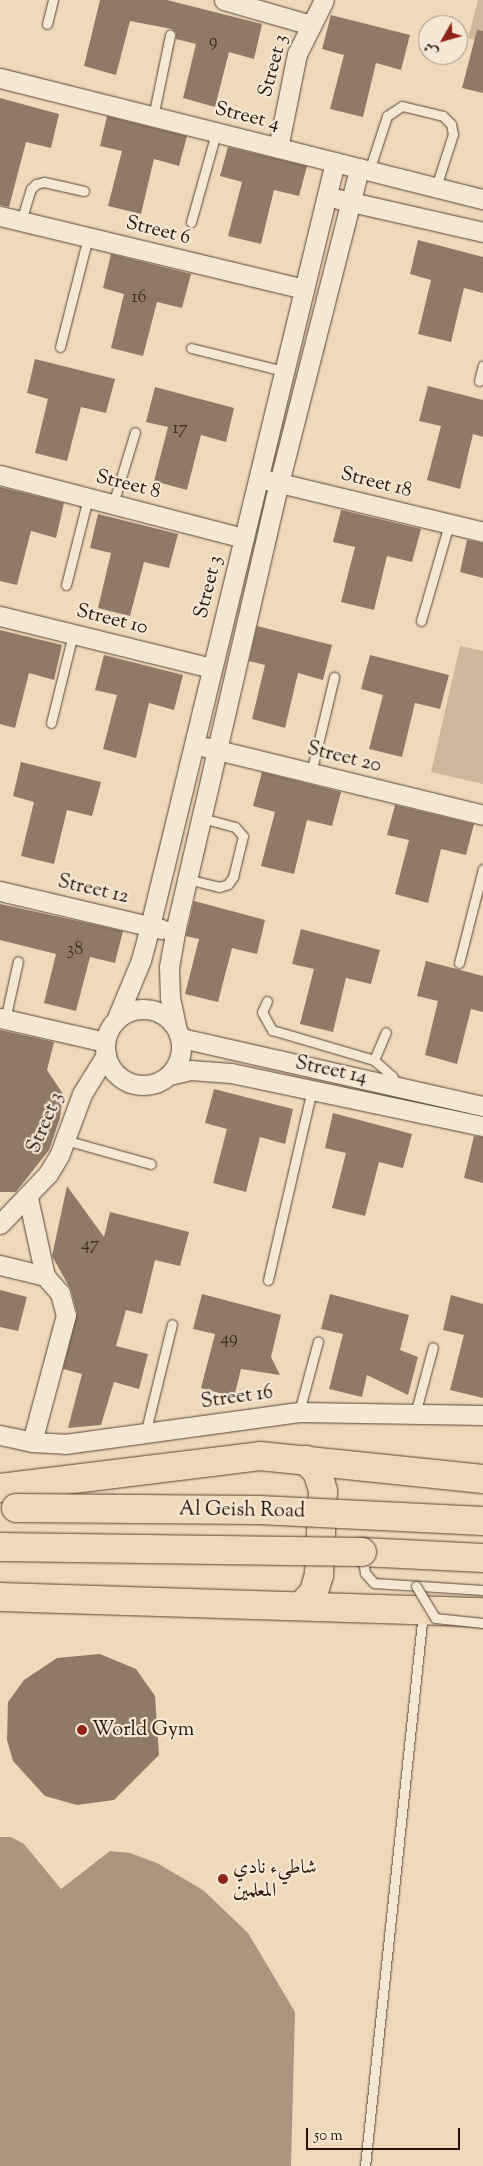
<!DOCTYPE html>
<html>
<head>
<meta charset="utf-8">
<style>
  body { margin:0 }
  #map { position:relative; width:483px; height:2166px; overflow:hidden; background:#eedabb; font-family:"Sorts Mill Goudy",Amiri,serif }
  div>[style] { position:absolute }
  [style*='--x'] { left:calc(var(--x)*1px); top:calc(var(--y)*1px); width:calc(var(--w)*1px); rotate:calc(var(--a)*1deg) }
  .green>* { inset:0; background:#ccb89d }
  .water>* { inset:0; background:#aa967e }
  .building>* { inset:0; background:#8e7a66 }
  .roads { filter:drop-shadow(0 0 1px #594536) drop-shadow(0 0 1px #594536) }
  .lane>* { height:9px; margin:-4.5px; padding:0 4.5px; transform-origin:4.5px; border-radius:4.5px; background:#f4e7d3 }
  .street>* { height:19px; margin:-9.5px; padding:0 9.5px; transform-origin:9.5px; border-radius:9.5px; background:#f4e7d3 }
  .street>.ring { margin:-9.5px; padding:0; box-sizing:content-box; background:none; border:19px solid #f4e7d3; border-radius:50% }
  .highway>* { height:28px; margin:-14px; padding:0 14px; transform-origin:14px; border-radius:14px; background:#eedabb }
  .bridges { filter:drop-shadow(0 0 1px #594536) drop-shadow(0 0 1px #594536) }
  .lane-bridge>* { height:9px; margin:-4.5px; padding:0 4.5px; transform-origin:4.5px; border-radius:4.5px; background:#f4e7d3 }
  .highway-bridge>* { height:28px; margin:-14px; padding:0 14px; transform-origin:14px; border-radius:14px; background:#eedabb }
  .dots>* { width:14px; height:14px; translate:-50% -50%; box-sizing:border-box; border:2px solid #f4e7d3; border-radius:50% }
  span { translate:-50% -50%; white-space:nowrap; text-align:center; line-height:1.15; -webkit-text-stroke:4.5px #f4e7d3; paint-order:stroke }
  .number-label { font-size:18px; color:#412d20 }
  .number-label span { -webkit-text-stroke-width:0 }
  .street-label { font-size:20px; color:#271309 }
  .poi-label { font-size:20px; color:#271309 }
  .left { translate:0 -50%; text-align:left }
  .north { position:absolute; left:418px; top:15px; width:50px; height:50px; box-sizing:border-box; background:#f4e7d3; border:1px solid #a29282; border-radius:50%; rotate:232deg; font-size:14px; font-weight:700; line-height:20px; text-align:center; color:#271309 }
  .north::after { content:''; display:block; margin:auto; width:18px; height:22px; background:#8f2418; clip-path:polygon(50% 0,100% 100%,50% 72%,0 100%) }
  .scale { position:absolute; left:306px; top:2128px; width:154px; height:22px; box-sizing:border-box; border:2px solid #271309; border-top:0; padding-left:6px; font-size:15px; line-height:18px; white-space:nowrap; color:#271309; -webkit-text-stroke:4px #f4e7d3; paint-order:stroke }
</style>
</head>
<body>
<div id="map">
  <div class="green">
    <i style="clip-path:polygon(478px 0,483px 0,483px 42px,468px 38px)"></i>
    <i style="clip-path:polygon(460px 646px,483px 651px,483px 784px,431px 772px)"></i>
  </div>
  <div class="water">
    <i style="clip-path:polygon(0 1837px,11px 1837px,24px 1844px,61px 1889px,110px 1851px,130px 1853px,157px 1863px,203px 1890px,248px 1933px,295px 2012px,291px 2166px,0 2166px)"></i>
  </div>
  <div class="building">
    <i style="clip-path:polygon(100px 0,167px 0,262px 24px,254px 59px,229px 52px,215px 107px,183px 98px,196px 44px,176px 39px,176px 33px,172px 29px,130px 21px,116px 75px,84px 66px)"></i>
    <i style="clip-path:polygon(331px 15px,410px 35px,401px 70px,376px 63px,363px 117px,330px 109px,344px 55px,322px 49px)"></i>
    <i style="clip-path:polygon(477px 30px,483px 31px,483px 93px,462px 88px)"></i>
    <i style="clip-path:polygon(0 98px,59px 114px,51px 148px,26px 142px,9px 207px,0 205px)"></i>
    <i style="clip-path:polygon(107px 116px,187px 136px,179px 166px,154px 159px,141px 214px,108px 206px,122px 151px,100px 146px)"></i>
    <i style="clip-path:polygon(228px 147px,307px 166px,299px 196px,274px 190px,261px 244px,228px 236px,242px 182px,220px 176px)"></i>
    <i style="clip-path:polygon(418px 240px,483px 257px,483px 293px,464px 288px,451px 342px,418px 334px,431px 280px,410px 274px)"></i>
    <i style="clip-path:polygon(111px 254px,191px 274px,182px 308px,157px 302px,143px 356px,111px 348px,124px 294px,103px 288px)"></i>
    <i style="clip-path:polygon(35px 359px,115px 379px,106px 413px,81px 407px,67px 461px,35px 453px,48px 399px,27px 393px)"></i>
    <i style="clip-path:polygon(428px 386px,483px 400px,483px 437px,473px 434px,460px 489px,427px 480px,441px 426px,419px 421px)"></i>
    <i style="clip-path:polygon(155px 387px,234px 408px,226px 442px,201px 435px,187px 490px,154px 481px,168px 427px,146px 422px)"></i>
    <i style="clip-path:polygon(0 487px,64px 503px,56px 538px,31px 531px,17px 585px,0 581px)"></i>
    <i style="clip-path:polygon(341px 510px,421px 529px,412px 562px,387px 556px,374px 610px,341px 602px,355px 547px,333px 542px)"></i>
    <i style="clip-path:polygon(98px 514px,178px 534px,169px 568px,144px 562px,130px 616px,98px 608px,111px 553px,90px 548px)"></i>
    <i style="clip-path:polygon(467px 540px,483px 543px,483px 578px,460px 572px)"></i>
    <i style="clip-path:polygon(257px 626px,332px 645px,323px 680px,298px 673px,285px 728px,252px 719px,265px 665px,249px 661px)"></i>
    <i style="clip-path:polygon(0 630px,62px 645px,54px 680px,29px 673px,15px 728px,0 724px)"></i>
    <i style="clip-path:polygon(104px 655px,183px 675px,174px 710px,149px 703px,136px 758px,103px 749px,117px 695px,95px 690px)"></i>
    <i style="clip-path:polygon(370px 655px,449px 675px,440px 709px,415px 703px,402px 757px,369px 749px,383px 695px,361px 689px)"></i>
    <i style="clip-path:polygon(21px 762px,101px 782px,92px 816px,67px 810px,54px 864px,21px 856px,34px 802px,13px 796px)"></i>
    <i style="clip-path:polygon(262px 772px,341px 792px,332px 826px,307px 820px,294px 874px,261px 866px,275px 812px,253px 806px)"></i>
    <i style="clip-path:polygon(395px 805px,474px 824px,466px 855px,441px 849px,428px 903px,395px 894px,409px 840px,387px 835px)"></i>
    <i style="clip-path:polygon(194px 901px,265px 920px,257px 954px,232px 948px,218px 1002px,185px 994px,199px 939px,186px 936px)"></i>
    <i style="clip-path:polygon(0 904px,123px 931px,115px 963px,90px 957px,76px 1011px,44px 1003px,56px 954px,0 940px)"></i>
    <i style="clip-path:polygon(301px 929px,380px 950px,371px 984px,346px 978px,333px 1032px,300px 1024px,314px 969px,292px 964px)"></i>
    <i style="clip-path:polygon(426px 961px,483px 976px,483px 1012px,471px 1009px,457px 1064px,425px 1055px,438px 1001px,417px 996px)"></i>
    <i style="clip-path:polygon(0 1030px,54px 1042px,47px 1070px,63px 1094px,60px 1118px,49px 1150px,16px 1192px,0 1192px)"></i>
    <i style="clip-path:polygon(214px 1089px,293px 1109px,285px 1144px,260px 1137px,246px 1192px,213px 1183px,227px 1129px,205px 1123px)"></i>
    <i style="clip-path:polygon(333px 1113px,412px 1134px,403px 1168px,379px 1162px,365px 1216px,332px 1208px,346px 1153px,325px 1148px)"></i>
    <i style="clip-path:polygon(474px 1136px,483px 1137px,483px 1183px,464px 1178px)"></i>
    <i style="clip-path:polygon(67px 1186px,104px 1237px,110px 1212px,189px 1232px,180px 1266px,155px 1260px,142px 1314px,126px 1310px,116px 1346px,148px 1354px,139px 1389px,114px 1382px,101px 1425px,68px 1428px,82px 1374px,63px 1369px,77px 1313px,71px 1290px,52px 1256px)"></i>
    <i style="clip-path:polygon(0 1290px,27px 1297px,18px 1331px,0 1327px)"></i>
    <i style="clip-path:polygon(202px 1294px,281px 1315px,271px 1357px,280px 1375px,241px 1369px,234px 1397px,201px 1388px,215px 1334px,193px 1329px)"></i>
    <i style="clip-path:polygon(330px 1294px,409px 1315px,400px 1350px,418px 1357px,408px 1395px,367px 1375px,362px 1397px,329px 1389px,343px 1334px,321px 1329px)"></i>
    <i style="clip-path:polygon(451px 1295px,483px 1304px,483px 1398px,450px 1390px,464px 1335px,443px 1330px)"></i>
    <i style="clip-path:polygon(100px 1654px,136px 1669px,155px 1696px,159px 1755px,114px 1800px,77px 1805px,45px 1796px,13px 1761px,7px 1740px,8px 1702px,24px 1680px,57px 1658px)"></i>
  </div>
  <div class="roads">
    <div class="lane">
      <i style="--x:47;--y:24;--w:25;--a:-76"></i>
      <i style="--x:153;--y:117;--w:84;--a:-78.3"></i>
      <i style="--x:369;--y:171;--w:58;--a:-71.9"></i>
      <i style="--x:387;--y:116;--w:18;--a:-34"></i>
      <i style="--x:402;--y:106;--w:42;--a:13.7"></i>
      <i style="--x:443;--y:116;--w:11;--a:45"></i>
      <i style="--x:451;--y:124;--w:10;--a:79"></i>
      <i style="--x:453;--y:134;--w:56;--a:107.8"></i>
      <i style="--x:21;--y:221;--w:34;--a:-73"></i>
      <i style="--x:31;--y:189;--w:7;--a:-45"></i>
      <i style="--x:36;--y:184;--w:8;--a:-14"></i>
      <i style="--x:44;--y:182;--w:41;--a:12.7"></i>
      <i style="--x:191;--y:222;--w:92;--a:-74.3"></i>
      <i style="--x:60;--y:347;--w:114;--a:-75.7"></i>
      <i style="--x:191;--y:348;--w:96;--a:13.9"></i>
      <i style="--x:479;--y:381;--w:16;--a:-76"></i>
      <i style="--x:113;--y:504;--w:75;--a:-73"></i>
      <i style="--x:66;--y:585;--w:90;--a:-75.8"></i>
      <i style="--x:421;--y:621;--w:101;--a:-73.9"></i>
      <i style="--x:51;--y:723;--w:92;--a:-76.1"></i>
      <i style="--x:311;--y:773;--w:99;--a:-76.5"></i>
      <i style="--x:187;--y:879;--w:33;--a:14"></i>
      <i style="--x:219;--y:887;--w:9;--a:-18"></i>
      <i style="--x:228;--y:884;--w:9;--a:-54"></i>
      <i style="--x:233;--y:877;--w:42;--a:-76.3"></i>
      <i style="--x:243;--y:836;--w:12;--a:-132"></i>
      <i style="--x:235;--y:827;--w:35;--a:-165"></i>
      <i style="--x:459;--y:963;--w:97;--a:-75.7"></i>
      <i style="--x:267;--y:1001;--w:12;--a:114"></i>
      <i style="--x:262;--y:1012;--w:21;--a:61"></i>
      <i style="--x:272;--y:1030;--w:106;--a:16.4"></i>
      <i style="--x:374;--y:1060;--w:24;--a:42"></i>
      <i style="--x:392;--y:1076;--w:11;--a:63"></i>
      <i style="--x:5;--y:1020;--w:60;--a:-77.6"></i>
      <i style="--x:374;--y:1060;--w:30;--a:-67"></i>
      <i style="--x:65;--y:1140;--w:89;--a:15.6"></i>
      <i style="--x:268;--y:1280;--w:195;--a:-77"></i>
      <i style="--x:299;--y:1412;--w:73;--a:-75"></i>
      <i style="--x:415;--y:1414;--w:69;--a:-75"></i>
      <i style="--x:145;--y:1434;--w:113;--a:-76.2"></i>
      <i style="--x:362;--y:1554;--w:19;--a:81"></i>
      <i style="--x:365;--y:1573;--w:13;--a:48"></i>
      <i style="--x:374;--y:1583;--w:109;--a:3.7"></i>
      <i style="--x:365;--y:2166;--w:557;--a:-84.02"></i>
    </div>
    <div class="street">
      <i style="--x:224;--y:0;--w:91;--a:16"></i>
      <i style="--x:0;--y:78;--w:498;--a:14.1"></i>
      <i style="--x:278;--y:148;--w:96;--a:-78.6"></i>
      <i style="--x:297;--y:54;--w:60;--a:-63.4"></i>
      <i style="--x:338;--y:199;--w:149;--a:12.8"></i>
      <i style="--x:0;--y:216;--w:313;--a:13.5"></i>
      <i style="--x:0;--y:475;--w:252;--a:14.5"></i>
      <i style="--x:267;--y:480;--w:222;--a:13.5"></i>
      <i style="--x:0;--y:616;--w:218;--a:13.8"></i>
      <i style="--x:205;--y:747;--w:286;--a:13.7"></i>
      <i style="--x:0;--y:891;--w:166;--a:13.2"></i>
      <i class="ring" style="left:105px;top:1009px;width:57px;height:57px"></i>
      <i style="--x:0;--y:1018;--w:108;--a:12.9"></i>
      <i style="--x:117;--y:1018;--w:63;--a:-67.5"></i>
      <i style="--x:141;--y:960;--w:35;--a:-75"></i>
      <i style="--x:150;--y:926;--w:786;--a:-76.39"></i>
      <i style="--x:176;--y:1026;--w:30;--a:-102"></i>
      <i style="--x:170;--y:997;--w:30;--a:-92"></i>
      <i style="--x:169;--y:967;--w:36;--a:-80"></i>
      <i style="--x:175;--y:932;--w:461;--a:-77"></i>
      <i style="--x:279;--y:483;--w:325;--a:-75.7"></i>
      <i style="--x:181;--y:1038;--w:310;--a:12.7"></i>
      <i style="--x:169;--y:1075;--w:22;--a:-13"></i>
      <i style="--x:190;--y:1070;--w:41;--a:4.2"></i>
      <i style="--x:231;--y:1073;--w:258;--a:11.9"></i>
      <i style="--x:28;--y:1198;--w:80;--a:77.7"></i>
      <i style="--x:45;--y:1276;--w:23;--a:49"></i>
      <i style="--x:60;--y:1293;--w:23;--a:75"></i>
      <i style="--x:66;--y:1315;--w:131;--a:105"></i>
      <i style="--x:0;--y:1224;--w:69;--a:-46.2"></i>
      <i style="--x:48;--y:1174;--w:21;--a:-59"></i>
      <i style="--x:59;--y:1156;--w:66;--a:-69.6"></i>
      <i style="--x:82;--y:1094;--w:46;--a:-58.4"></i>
      <i style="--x:0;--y:1265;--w:46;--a:13.7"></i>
      <i style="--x:0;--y:1435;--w:33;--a:12"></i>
      <i style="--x:32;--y:1442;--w:33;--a:3"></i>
      <i style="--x:65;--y:1444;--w:236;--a:-7.8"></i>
      <i style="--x:299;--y:1412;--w:184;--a:0.9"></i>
    </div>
    <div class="highway">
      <i style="--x:0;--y:1488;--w:262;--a:-7"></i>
      <i style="--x:260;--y:1456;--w:224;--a:5.9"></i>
      <i style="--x:362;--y:1552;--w:121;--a:2.8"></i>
      <i style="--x:0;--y:1597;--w:483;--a:1.8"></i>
      <i style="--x:303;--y:1604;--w:16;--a:-47"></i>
      <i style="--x:314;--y:1592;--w:18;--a:-74"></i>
      <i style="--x:319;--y:1575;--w:84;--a:-87.3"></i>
      <i style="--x:323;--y:1491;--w:19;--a:-106"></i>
      <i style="--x:318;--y:1473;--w:18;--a:-133"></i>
    </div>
  </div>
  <div class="bridges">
    <div class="lane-bridge">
      <i style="--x:416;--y:1586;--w:37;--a:59"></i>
      <i style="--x:435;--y:1618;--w:48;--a:5.9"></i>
    </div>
    <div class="highway-bridge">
      <i style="--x:16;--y:1508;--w:243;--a:0.5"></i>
      <i style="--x:259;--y:1510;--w:224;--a:2.8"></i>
      <i style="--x:0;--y:1547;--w:362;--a:0.8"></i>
    </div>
  </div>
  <div class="dots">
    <i style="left:82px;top:1730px;background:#8f2418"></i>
    <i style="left:223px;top:1879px;background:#8f2418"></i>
  </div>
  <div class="number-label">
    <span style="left:213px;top:42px">9</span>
    <span style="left:139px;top:298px">16</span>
    <span style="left:180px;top:429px">17</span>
    <span style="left:75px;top:950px">38</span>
    <span style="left:90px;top:1245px">47</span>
    <span style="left:229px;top:1339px">49</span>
  </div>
  <div class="street-label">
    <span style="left:274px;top:66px;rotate:-75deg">Street 3</span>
    <span style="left:247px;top:117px;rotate:14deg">Street 4</span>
    <span style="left:158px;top:231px;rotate:14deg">Street 6</span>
    <span style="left:376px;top:483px;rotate:14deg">Street 18</span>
    <span style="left:128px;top:485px;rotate:14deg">Street 8</span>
    <span style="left:209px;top:587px;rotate:-76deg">Street 3</span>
    <span style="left:112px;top:620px;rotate:14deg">Street 10</span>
    <span style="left:344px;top:758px;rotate:14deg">Street 20</span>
    <span style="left:93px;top:890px;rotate:13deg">Street 12</span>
    <span style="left:331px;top:1071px;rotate:12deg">Street 14</span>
    <span style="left:46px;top:1123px;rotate:-67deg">Street 3</span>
    <span style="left:237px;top:1398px;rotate:-8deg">Street 16</span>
    <span style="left:242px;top:1511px;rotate:1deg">Al Geish Road</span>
  </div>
  <div class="poi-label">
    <span class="left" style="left:92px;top:1730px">World Gym</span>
    <span class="left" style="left:233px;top:1880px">شاطيء نادي<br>المعلمين</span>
  </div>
  <div class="north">ش</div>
  <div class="scale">50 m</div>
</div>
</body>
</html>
